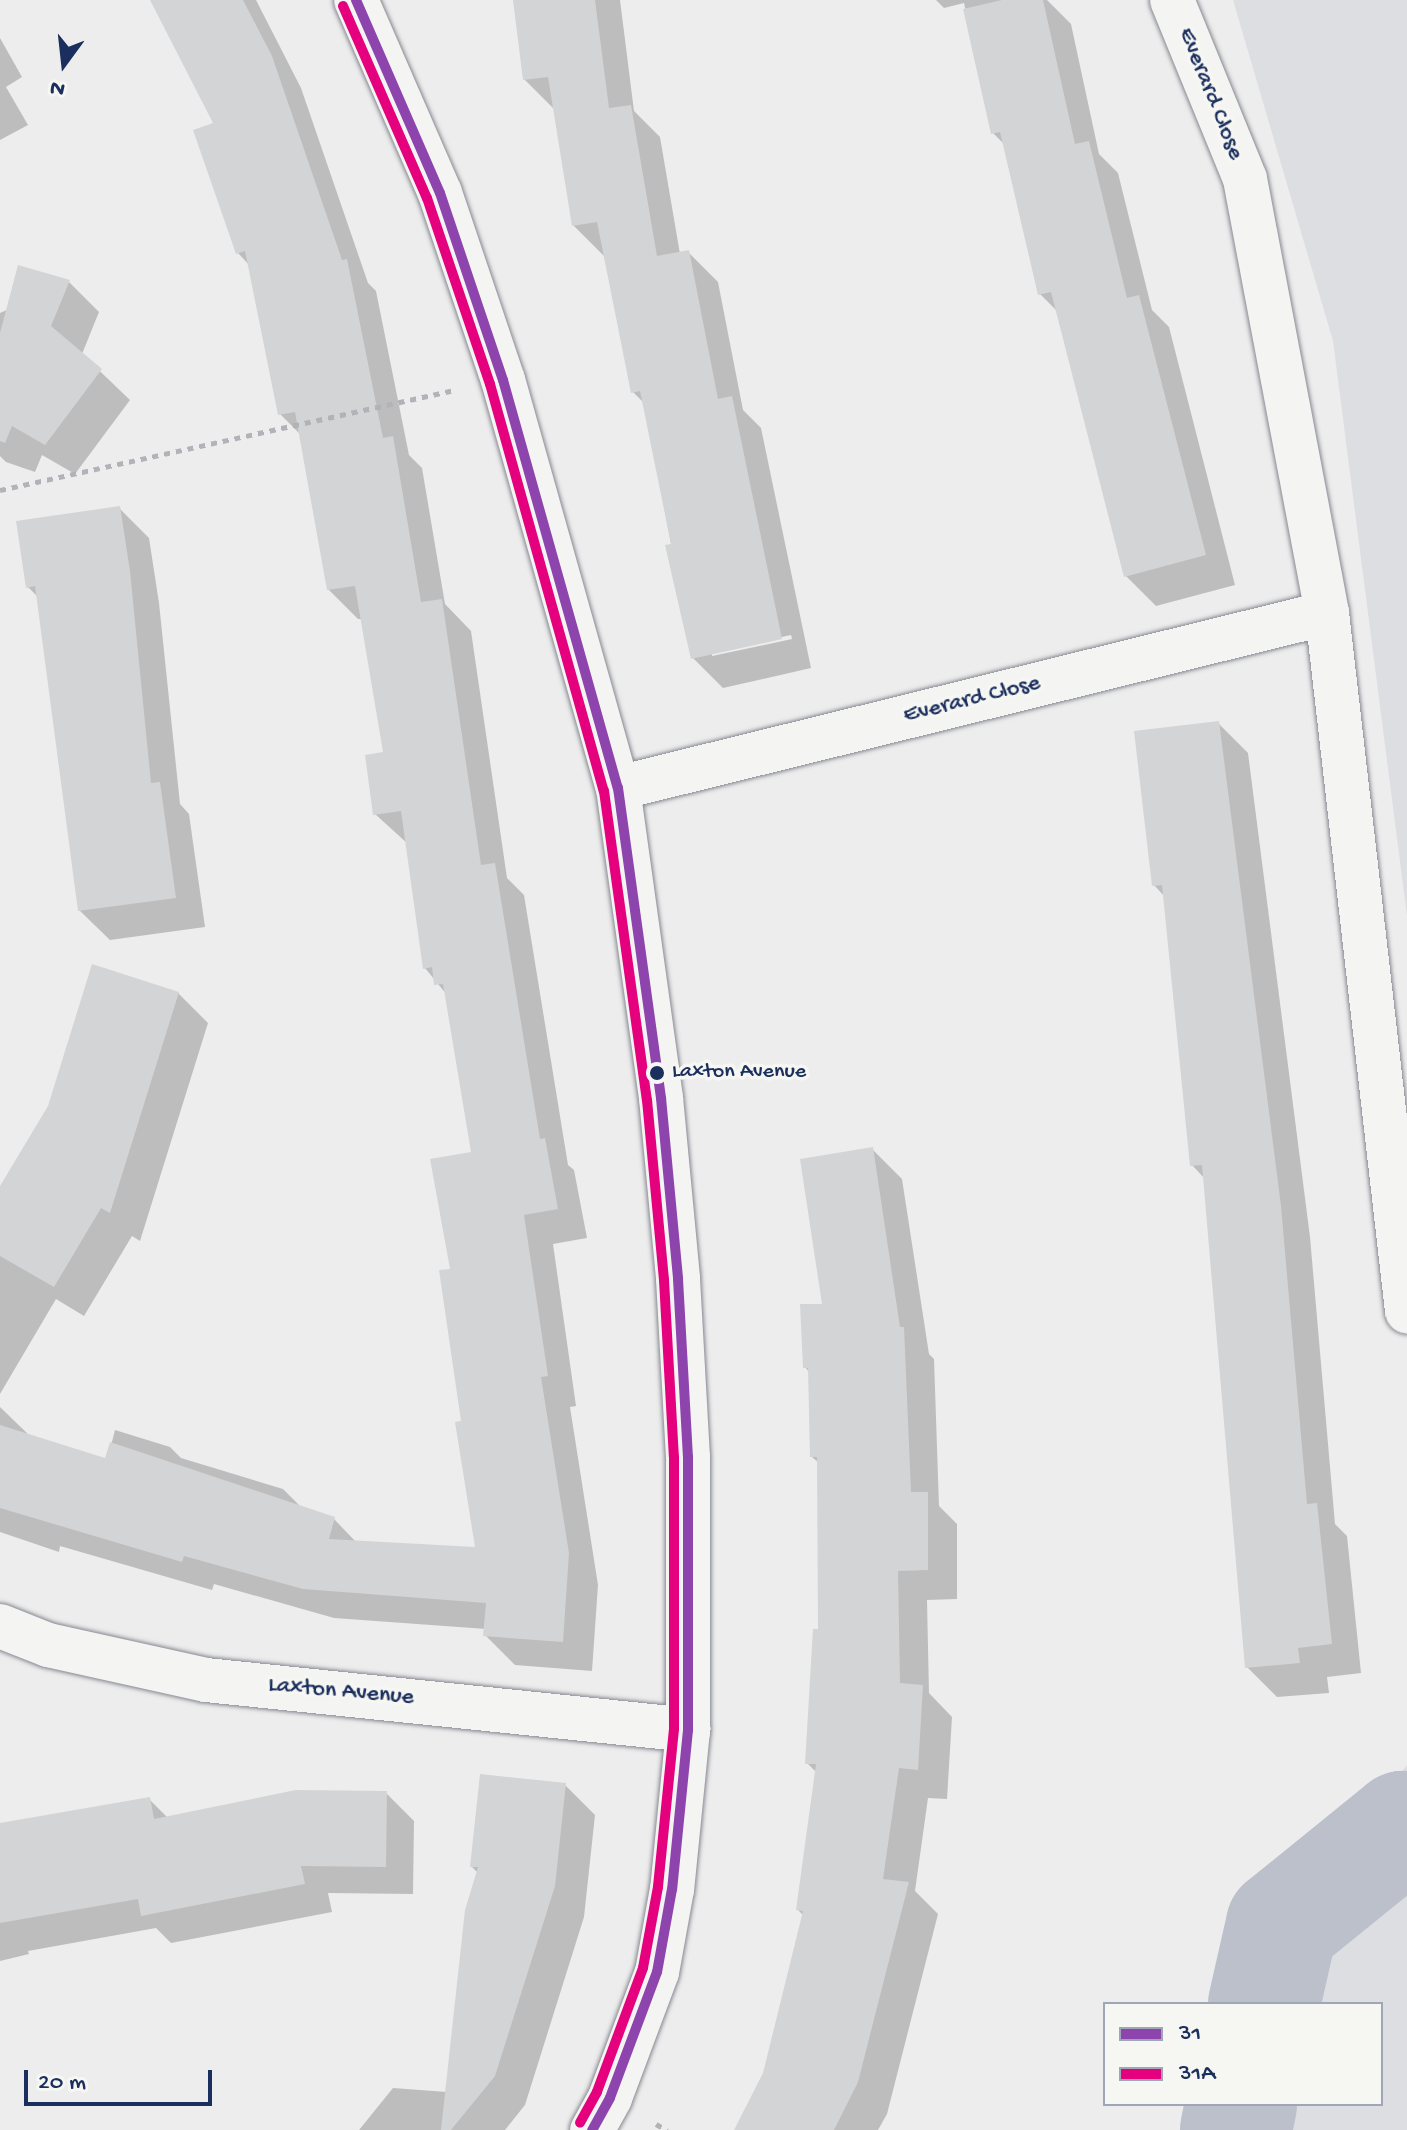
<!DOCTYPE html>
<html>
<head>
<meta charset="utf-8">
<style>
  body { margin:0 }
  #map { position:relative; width:1407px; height:2130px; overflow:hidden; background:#ededed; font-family:"Gochi Hand",sans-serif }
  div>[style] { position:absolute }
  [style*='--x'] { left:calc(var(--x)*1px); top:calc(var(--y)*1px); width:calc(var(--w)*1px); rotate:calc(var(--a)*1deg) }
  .green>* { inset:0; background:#dcdee1 }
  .shadow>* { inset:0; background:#0003 }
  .river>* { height:112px; margin:-56px; padding:0 56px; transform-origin:56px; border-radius:56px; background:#bbc0cb }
  .building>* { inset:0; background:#d3d4d6 }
  .path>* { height:5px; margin-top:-2.5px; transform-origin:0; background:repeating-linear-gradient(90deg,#b1b3b8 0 6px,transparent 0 12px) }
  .roads { filter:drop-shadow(0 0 2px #868992) drop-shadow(0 0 2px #868992) }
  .minor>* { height:44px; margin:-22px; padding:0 22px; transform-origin:22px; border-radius:22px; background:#f4f4f2 }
  .bus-1>* { height:10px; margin:-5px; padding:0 5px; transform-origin:5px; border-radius:5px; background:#8e44ad }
  .bus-2>* { height:10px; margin:-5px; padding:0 5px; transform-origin:5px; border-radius:5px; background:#e5007d }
  .dots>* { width:22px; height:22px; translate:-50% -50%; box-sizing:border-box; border:4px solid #f6f6f2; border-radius:50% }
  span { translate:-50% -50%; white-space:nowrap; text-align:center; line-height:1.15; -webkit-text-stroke:7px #f6f6f2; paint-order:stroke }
  .bus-label { font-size:22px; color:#1b2f5e }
  .left { translate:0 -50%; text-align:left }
  .street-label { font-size:24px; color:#1b2f5e }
  .legend { position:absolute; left:1103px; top:2002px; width:280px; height:104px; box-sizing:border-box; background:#f6f6f2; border:2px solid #9ea6b7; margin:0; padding:10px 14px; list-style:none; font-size:24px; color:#1b2f5e }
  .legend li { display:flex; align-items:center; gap:16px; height:40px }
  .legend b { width:40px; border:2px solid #9ea6b7 }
  .north { position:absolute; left:24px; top:24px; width:80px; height:80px; -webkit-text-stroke:6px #f6f6f2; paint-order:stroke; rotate:195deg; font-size:22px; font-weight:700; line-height:32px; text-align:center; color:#1b2f5e }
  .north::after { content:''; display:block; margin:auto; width:28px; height:36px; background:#1b2f5e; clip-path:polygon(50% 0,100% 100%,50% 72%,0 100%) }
  .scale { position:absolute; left:24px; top:2070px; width:188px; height:36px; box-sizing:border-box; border:4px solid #1b2f5e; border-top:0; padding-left:10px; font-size:24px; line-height:28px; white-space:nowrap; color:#1b2f5e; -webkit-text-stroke:6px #f6f6f2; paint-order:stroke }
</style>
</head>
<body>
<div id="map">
  <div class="green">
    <i style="clip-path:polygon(1233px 0,1407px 0,1407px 916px,1333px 341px)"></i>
    <i style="clip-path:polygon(1407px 1765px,1407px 2130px,1236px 2130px,1241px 2104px,1381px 2104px,1381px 2004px,1264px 2004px,1282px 1925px)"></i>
  </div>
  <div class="shadow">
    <i style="clip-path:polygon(151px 0,256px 0,301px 88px,368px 283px,376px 291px,409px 455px,422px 468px,445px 604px,471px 631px,507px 878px,524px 895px,568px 1165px,574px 1170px,587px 1238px,553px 1244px,576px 1406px,570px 1407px,598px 1585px,592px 1671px,515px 1665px,485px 1635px,486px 1629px,334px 1618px,214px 1584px,212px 1590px,60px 1546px,59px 1552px,0 1532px,0 1407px,30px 1436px,107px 1461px,115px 1430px,170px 1447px,181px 1458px,283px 1489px,305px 1511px,334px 1519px,357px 1543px,477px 1549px,463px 1423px,452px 1270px,473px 1154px,447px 995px,425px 968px,408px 844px,375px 814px,386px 754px,363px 619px,358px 619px,328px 589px,301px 435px,280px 414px,250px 266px,238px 253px,215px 125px)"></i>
    <i style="clip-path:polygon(evenodd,515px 0,620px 0,634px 111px,660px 137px,680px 254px,688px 252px,718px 282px,743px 410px,761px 428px,811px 668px,723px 688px,693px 658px,644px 403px,633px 392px,604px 256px,574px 226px,555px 110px,524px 79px,515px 0,791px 635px,792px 639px,712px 656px,712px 652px,791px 635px)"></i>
    <i style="clip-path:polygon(936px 0,1047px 0,1071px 24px,1099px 154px,1118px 173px,1152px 310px,1169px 327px,1235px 585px,1156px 606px,1126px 576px,1058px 312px,1040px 294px,1005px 145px,993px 133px,964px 3px,944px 8px)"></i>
    <i style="clip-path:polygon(0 38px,22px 77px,6px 87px,28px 125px,0 140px)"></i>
    <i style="clip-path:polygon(69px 282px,99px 312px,82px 354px,130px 400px,75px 474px,42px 455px,35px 472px,6px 462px,0 456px,0 313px)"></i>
    <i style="clip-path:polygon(119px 508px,149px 538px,159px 603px,180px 804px,189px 814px,205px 927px,110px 940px,79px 910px,39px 598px,28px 587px)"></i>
    <i style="clip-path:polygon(1218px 723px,1248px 753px,1310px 1237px,1335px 1524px,1347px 1536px,1361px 1673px,1327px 1677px,1329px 1693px,1277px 1697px,1247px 1667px,1205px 1179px,1192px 1165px,1165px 897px,1154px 885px)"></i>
    <i style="clip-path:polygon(178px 993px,208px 1023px,140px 1241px,132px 1236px,84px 1316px,56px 1299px,0 1394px,0 1190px)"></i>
    <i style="clip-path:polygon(872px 1149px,902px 1179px,929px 1354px,934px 1359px,939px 1506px,957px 1524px,957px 1599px,927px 1600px,929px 1693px,952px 1717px,947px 1799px,928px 1798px,915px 1891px,938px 1914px,887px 2114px,878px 2130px,736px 2130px,765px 2074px,804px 1916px,798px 1910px,817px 1773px,807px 1763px,820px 1632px,819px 1463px,812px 1457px,810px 1373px,805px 1367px)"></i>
    <i style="clip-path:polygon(565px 1785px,595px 1815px,584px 1917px,525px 2105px,505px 2130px,359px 2130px,393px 2088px,447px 2092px,478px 1873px,472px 1867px)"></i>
    <i style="clip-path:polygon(386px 1793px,414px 1821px,413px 1894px,328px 1893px,332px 1912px,171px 1943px,156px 1928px,28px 1951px,29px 1954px,0 1961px,0 1826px,149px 1799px,168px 1818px)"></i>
  </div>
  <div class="river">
    <i style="--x:1264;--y:2004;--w:81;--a:-77.2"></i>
    <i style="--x:1282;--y:1925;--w:156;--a:-39"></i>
    <i style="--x:1403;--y:1827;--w:4;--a:14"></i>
    <i style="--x:1236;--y:2130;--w:26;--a:-79"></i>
  </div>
  <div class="building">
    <i style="clip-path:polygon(150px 0,243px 0,272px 56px,342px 260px,347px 259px,383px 438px,393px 436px,421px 602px,442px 599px,481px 865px,495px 863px,540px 1139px,545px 1138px,558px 1209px,524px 1215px,548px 1376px,541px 1377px,569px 1553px,563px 1642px,483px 1636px,486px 1603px,303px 1589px,184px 1556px,182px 1562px,0 1508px,0 1425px,105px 1458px,110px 1442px,335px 1517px,329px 1539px,475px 1547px,455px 1422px,461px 1421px,439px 1270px,450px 1269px,430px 1159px,471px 1152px,443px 984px,434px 985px,432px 967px,423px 969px,401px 811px,373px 815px,365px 755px,383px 752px,355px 586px,327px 590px,295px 412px,278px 415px,245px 251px,236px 254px,193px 130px,213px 123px)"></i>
    <i style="clip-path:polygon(513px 0,595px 0,609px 108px,631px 105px,657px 256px,689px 250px,718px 399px,732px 396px,782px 639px,691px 659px,665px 545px,671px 544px,640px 391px,631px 393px,597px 222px,572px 226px,548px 77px,523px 80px)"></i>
    <i style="clip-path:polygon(1002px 0,1043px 0,1075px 144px,1089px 141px,1127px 298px,1139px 295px,1206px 555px,1124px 577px,1051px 292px,1038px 295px,1000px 132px,991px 134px,963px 9px)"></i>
    <i style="clip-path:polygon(18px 265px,70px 280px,51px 326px,102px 369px,45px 445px,12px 426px,5px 443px,0 441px,0 333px)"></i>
    <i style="clip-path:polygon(120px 506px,130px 571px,151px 783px,160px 782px,176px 898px,78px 911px,35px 586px,26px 588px,16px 521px)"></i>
    <i style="clip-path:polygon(1219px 721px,1281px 1206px,1307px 1504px,1317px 1503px,1332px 1644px,1298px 1648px,1300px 1663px,1245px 1668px,1202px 1165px,1190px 1166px,1162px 885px,1152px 886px,1134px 731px)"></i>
    <i style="clip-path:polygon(92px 964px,179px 992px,110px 1213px,101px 1208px,54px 1287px,0 1256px,0 1186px,48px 1106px)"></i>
    <i style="clip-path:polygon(873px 1147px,900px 1327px,904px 1327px,911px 1492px,928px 1492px,928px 1570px,898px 1571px,900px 1683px,923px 1685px,918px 1770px,899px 1768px,883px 1879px,909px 1882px,858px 2082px,834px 2130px,734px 2130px,763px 2073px,803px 1911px,796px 1910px,816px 1764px,805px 1764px,813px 1629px,818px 1629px,817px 1457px,810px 1457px,808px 1368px,803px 1368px,800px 1304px,822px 1304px,800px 1159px)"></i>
    <i style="clip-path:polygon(480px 1774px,566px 1783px,555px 1886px,495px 2076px,451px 2130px,441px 2130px,465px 1910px,478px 1867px,470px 1867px)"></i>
    <i style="clip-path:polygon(296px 1790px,387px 1791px,386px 1867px,301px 1866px,305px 1884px,141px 1916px,138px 1899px,0 1923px,0 1823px,150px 1797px,154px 1819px)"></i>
  </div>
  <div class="path">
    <i style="--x:0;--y:490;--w:462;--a:-12.4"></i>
    <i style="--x:656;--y:2124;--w:13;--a:29"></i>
  </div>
  <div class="roads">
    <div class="minor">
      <i style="--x:356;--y:0;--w:210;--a:66.5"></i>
      <i style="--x:440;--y:193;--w:197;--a:71.4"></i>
      <i style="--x:503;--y:380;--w:424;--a:74.3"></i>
      <i style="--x:618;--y:788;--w:313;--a:82.1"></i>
      <i style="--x:661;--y:1098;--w:182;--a:84.6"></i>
      <i style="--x:678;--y:1279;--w:178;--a:86.8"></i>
      <i style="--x:688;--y:1457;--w:273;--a:90"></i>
      <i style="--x:688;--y:1730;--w:160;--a:95.7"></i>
      <i style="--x:672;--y:1889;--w:84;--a:100.2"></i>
      <i style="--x:657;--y:1972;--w:134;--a:110.5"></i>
      <i style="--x:610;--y:2098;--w:37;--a:119"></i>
      <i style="--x:1172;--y:0;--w:193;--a:67.8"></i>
      <i style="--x:1245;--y:179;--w:442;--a:79.3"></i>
      <i style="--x:1327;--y:613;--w:703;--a:83.46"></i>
      <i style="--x:618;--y:788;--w:730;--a:-13.86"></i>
      <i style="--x:0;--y:1626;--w:52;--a:21.6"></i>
      <i style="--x:48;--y:1645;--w:162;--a:12.5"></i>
      <i style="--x:206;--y:1680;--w:485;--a:5.9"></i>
    </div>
  </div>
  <div class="bus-1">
    <i style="--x:356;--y:0;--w:210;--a:66.5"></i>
    <i style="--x:440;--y:193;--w:197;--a:71.4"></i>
    <i style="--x:503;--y:380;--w:424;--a:74.3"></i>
    <i style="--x:618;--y:788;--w:313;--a:82.1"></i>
    <i style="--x:661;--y:1098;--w:182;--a:84.6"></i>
    <i style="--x:678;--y:1279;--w:178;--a:86.8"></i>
    <i style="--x:688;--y:1457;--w:273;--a:90"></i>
    <i style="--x:688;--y:1730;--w:160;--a:95.7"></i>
    <i style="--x:672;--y:1889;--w:84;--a:100.2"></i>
    <i style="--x:657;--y:1972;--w:134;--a:110.5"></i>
    <i style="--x:610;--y:2098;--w:37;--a:119"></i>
  </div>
  <div class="bus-2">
    <i style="--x:343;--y:6;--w:210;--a:66.4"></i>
    <i style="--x:427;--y:198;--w:196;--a:71.3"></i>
    <i style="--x:490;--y:384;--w:423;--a:74.4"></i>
    <i style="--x:604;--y:791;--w:312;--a:82.1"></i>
    <i style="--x:647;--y:1100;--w:181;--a:84.6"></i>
    <i style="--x:664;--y:1280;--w:177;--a:86.8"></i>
    <i style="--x:674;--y:1457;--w:272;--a:90"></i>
    <i style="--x:674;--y:1729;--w:159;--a:95.8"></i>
    <i style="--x:658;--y:1887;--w:82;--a:100.5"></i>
    <i style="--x:643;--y:1968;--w:132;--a:110.4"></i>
    <i style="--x:597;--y:2092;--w:35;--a:119"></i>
  </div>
  <div class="dots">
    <i style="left:657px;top:1073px;background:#1b2f5e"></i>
  </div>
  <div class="bus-label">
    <span class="left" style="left:672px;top:1073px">Laxton Avenue</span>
  </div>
  <div class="street-label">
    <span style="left:1210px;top:94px;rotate:68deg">Everard Close</span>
    <span style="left:972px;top:700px;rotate:-14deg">Everard Close</span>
    <span style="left:341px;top:1692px;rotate:5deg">Laxton Avenue</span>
  </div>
  <ul class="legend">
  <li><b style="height:10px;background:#8e44ad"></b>31</li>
  <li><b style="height:10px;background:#e5007d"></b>31A</li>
  </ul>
  <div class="north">N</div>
  <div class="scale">20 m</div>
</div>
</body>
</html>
